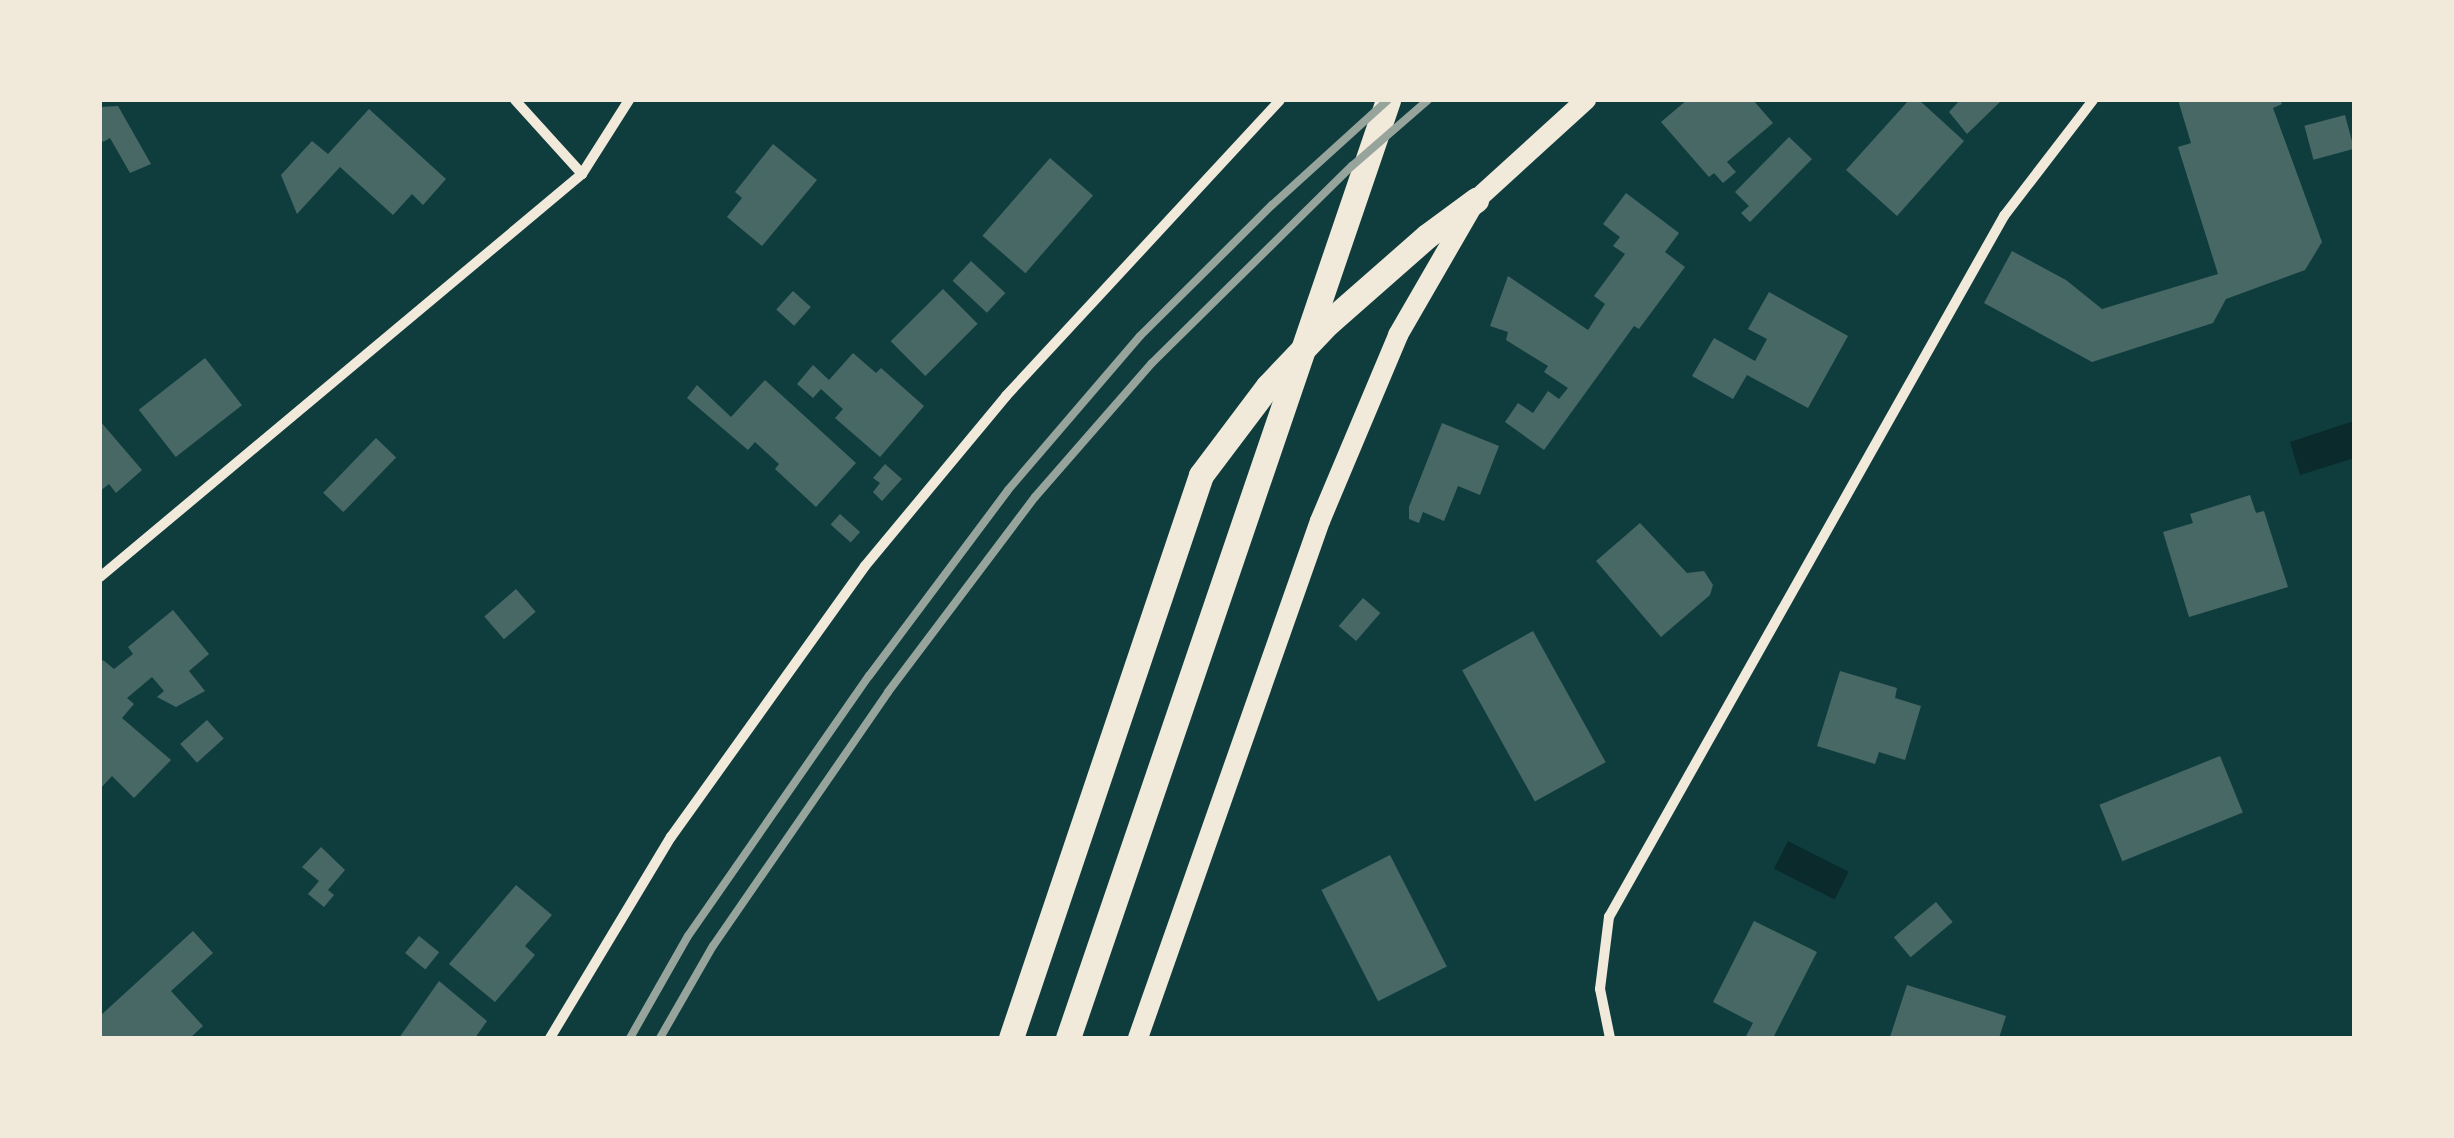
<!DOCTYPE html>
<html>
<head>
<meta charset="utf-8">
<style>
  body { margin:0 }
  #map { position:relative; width:2454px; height:1138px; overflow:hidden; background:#0f3d3e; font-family:"DM Sans",sans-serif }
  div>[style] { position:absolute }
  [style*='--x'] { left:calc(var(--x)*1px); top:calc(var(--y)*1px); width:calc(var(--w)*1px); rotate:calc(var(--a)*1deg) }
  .water>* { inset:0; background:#0a2a2b; transform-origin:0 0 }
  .building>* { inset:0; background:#486865; transform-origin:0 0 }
  .minor>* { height:10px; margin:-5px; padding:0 5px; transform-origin:5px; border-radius:5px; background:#f1e9da }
  .secondary>* { height:20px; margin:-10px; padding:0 10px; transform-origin:10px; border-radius:10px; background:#f1e9da }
  .primary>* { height:25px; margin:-12.5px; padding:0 12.5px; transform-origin:12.5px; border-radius:12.5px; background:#f1e9da }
  .rail>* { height:8px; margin:-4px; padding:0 4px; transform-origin:4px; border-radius:4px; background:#97a49c }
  span { translate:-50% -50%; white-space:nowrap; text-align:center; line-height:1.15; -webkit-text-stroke:10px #f1e9da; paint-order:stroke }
  .frame { position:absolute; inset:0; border:102px solid #f1e9da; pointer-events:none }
</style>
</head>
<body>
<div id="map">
  <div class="water">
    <i style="clip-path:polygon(2354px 421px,2354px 458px,2300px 475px,2290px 442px)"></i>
    <i style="left:1788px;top:841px;width:68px;height:31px;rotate:27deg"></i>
  </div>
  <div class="building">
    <i style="clip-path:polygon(1687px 100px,1753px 100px,1773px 123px,1727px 162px,1736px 172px,1723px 183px,1714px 173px,1709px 177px,1661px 122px)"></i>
    <i style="clip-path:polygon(1909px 100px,1919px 100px,1964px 141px,1897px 216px,1846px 170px)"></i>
    <i style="clip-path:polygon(1960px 100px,2002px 100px,1967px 134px,1949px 112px)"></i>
    <i style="clip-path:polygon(2178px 100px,2280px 100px,2282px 104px,2273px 108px,2322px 242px,2305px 270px,2226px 299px,2213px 323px,2092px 362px,1984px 303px,2012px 251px,2066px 280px,2102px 309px,2218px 274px,2178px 147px,2191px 143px)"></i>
    <i style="clip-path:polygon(118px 106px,151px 164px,130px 173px,110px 138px,103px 142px,100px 137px,100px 107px)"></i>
    <i style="clip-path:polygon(369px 109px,446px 179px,423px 205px,412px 194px,393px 215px,340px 167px,297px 214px,281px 175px,312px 141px,328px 154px)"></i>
    <i style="left:2345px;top:115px;width:35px;height:42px;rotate:75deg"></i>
    <i style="clip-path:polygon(1789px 137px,1812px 159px,1750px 222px,1741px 213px,1749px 206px,1735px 192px)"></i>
    <i style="clip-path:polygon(773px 144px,817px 180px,762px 246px,727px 217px,742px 198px,735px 192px)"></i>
    <i style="left:1050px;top:158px;width:57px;height:103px;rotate:41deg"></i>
    <i style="clip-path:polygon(1626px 193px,1679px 233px,1665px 252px,1685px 267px,1639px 329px,1634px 326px,1544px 450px,1505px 422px,1518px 403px,1533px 413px,1548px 391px,1559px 399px,1568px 388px,1544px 372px,1548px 366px,1506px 340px,1508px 332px,1490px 326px,1508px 276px,1588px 330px,1605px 304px,1594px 296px,1625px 254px,1613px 246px,1620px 237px,1603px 224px)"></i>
    <i style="left:971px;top:261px;width:47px;height:27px;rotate:43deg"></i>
    <i style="left:943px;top:289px;width:49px;height:74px;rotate:45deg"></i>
    <i style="left:793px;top:291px;width:24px;height:25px;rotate:42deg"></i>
    <i style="clip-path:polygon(1769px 292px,1848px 336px,1808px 408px,1747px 375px,1733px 399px,1692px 376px,1714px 338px,1755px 361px,1767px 339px,1748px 329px)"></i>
    <i style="clip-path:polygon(853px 353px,876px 373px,881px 368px,924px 406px,880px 457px,835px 418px,843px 409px,821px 389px,813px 398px,797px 384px,813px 365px,829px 380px)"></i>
    <i style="left:205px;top:358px;width:60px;height:84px;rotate:52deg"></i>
    <i style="clip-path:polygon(765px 380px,856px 463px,816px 507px,775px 469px,779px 464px,755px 442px,748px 450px,687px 398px,697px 385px,731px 417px)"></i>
    <i style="clip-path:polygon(100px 421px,142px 470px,116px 493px,109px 484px,100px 491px)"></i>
    <i style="clip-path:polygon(1442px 423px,1499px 446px,1480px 495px,1458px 486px,1444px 521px,1423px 512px,1419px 523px,1409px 519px,1409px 507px)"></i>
    <i style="left:376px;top:438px;width:28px;height:76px;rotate:44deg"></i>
    <i style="clip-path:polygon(885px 464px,902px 479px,882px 501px,873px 492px,880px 483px,873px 478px)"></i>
    <i style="clip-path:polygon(2250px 495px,2256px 513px,2264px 511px,2288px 587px,2189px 617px,2163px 532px,2193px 523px,2190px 514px)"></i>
    <i style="left:840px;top:514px;width:27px;height:14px;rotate:42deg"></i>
    <i style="clip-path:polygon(1640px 523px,1687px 573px,1704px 571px,1713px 585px,1710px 595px,1661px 637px,1596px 561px)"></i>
    <i style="left:516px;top:589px;width:30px;height:42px;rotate:49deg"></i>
    <i style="left:1363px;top:598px;width:23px;height:37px;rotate:41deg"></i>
    <i style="clip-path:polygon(173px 610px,209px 654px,189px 671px,205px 691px,176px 707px,157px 697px,164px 691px,152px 677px,127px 698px,134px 704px,122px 718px,171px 760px,134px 798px,112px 776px,100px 789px,100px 664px,103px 660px,114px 669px,133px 654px,128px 647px)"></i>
    <i style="left:1533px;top:631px;width:150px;height:81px;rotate:61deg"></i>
    <i style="clip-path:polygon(1840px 671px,1897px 688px,1895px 698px,1921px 706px,1905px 760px,1879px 752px,1875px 764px,1817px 746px)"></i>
    <i style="left:207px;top:720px;width:25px;height:36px;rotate:48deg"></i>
    <i style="left:2220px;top:756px;width:61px;height:130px;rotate:68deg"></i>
    <i style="clip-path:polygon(321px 847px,345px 870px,328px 890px,334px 895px,324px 907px,308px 894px,319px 881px,302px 867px)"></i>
    <i style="left:1390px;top:855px;width:125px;height:77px;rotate:63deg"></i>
    <i style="clip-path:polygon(516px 885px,552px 915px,525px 946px,535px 955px,495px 1002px,449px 964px)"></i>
    <i style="left:1936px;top:902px;width:26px;height:55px;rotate:50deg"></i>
    <i style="clip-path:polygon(1754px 921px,1817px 952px,1773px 1038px,1745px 1038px,1753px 1023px,1713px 1002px)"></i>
    <i style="clip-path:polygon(193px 931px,213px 953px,171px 991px,203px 1026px,190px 1038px,100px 1038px,100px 1016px)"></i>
    <i style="left:419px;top:936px;width:26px;height:22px;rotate:39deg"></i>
    <i style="clip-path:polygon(439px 981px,487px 1021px,475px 1038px,399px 1038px)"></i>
    <i style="clip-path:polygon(1907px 985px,2006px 1016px,1999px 1038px,1890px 1037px)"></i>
  </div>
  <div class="minor">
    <i style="--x:515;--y:100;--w:100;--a:47.8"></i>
    <i style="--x:100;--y:577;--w:628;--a:-39.9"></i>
    <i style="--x:582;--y:174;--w:88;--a:-57.6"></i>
    <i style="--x:550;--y:1038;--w:235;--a:-59"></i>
    <i style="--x:671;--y:837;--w:333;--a:-54.4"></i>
    <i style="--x:865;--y:566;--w:221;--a:-50.3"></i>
    <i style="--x:1006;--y:396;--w:403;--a:-47.2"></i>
    <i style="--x:1610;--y:1038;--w:50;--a:-101.5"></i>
    <i style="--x:1600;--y:989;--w:73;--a:-82.9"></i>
    <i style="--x:1609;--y:917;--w:805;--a:-60.6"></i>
    <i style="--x:2004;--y:216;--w:146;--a:-52.5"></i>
  </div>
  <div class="secondary">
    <i style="--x:1138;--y:1038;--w:548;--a:-70.61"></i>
    <i style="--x:1320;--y:521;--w:202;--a:-67.2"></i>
    <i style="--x:1398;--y:335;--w:156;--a:-60"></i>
    <i style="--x:1476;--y:200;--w:149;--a:-42.3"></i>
  </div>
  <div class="primary">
    <i style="--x:1011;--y:1038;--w:594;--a:-71.35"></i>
    <i style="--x:1201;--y:475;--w:111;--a:-53"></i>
    <i style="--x:1268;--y:386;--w:87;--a:-46.4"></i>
    <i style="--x:1328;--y:323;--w:132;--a:-41.3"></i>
    <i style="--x:1427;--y:236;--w:61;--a:-36.3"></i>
    <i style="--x:1068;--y:1038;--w:991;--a:-71.16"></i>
  </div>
  <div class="rail">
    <i style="--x:630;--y:1038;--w:117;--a:-60.4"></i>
    <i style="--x:688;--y:936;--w:317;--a:-55.2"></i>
    <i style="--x:869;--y:676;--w:232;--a:-53.2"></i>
    <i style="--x:1008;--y:490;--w:203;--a:-49.4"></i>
    <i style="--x:1140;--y:336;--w:186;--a:-44.8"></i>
    <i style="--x:1272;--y:205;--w:156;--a:-42.2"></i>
    <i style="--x:660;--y:1038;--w:106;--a:-60.1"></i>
    <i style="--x:713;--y:946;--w:308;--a:-55.4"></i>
    <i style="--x:888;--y:692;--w:244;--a:-53"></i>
    <i style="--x:1035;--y:497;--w:178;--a:-48.9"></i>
    <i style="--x:1152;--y:363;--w:281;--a:-44.6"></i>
    <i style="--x:1352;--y:166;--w:101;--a:-41"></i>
  </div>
  <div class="frame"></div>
</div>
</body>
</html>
